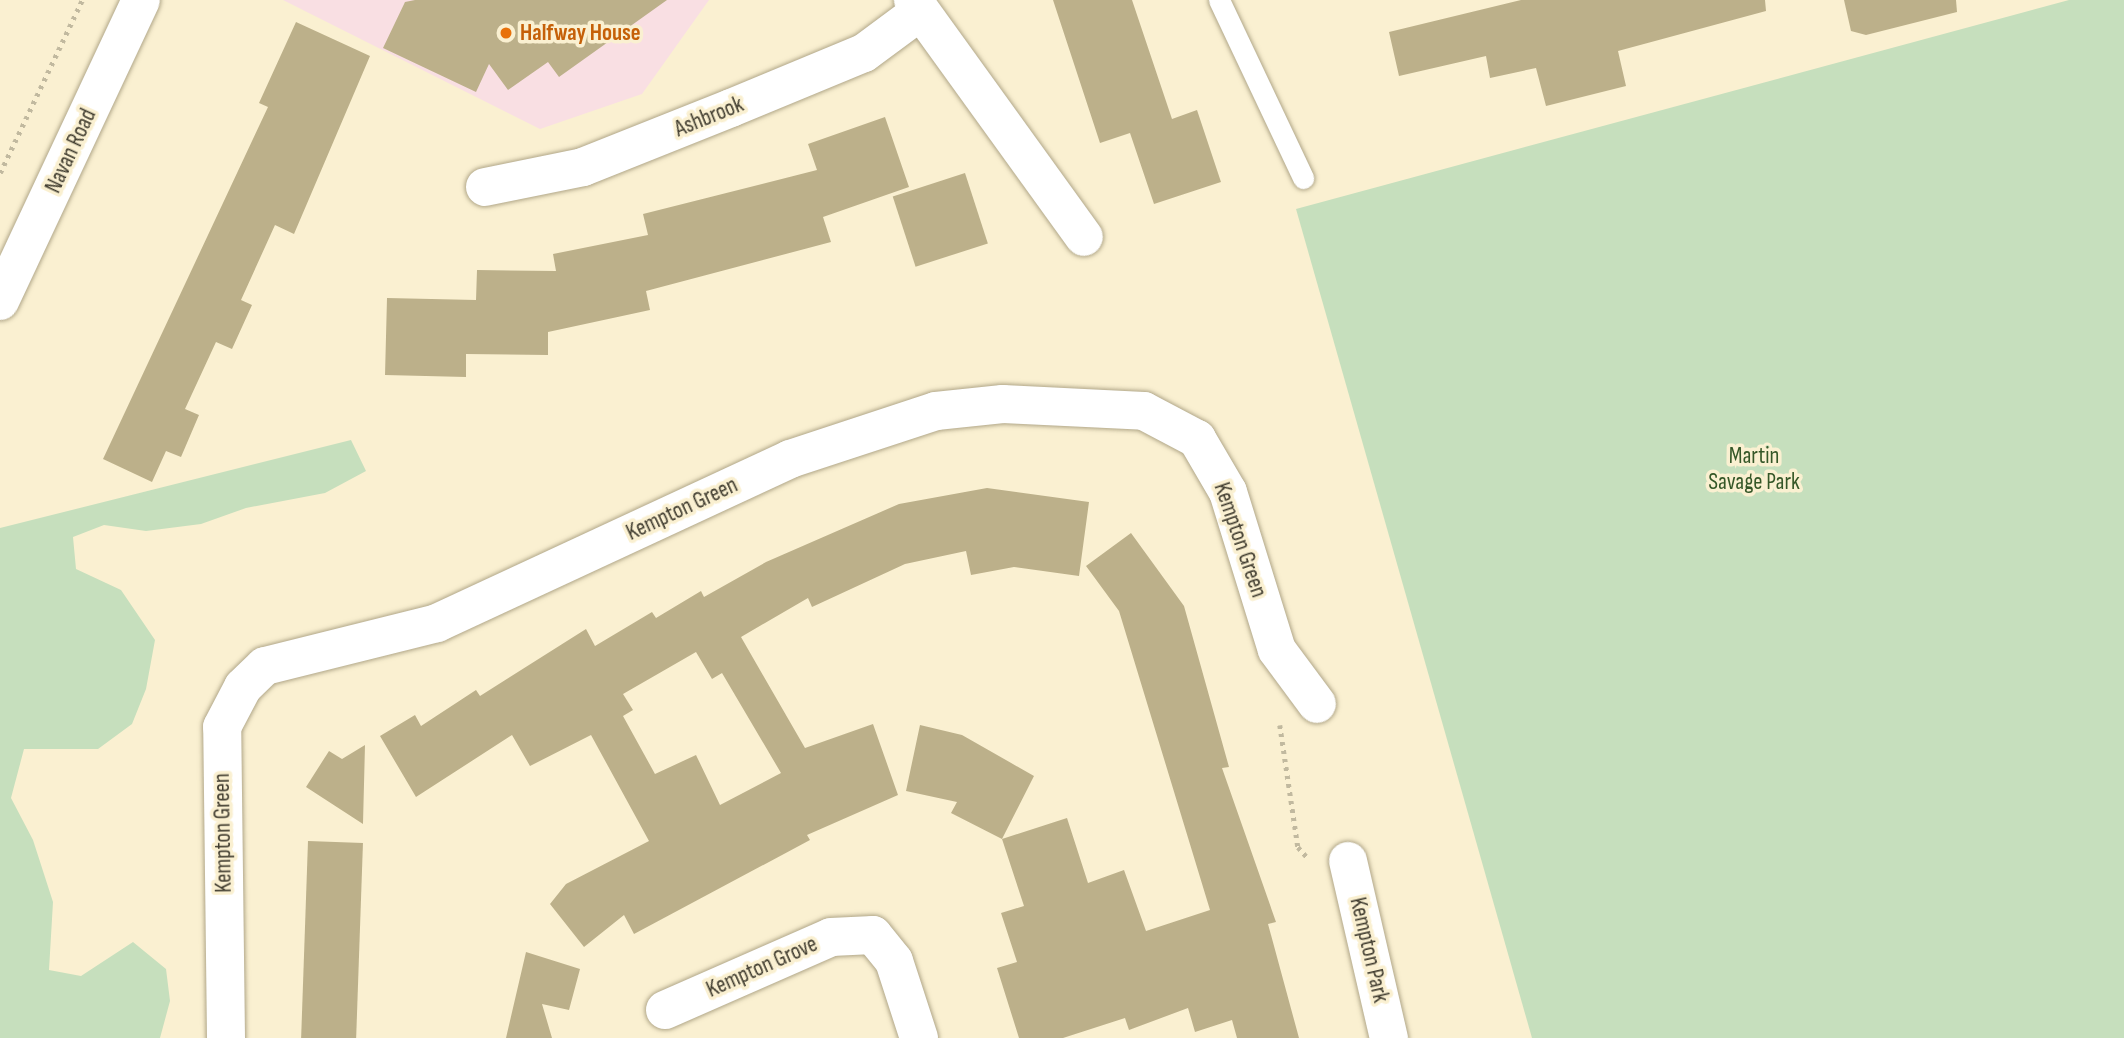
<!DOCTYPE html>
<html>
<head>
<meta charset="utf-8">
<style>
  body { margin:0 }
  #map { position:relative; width:2124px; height:1038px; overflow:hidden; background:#faf0d1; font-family:"Sofia Sans Condensed",sans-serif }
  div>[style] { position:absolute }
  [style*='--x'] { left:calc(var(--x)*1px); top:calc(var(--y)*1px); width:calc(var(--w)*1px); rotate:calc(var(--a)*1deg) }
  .commercial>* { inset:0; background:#f9dfe3 }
  .green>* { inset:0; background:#c6dfbd }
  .building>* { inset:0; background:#bcb08a; transform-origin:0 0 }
  .path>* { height:4.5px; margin-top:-2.25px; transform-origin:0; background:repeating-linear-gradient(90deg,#c1b99f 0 3.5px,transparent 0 8.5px) }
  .roads { filter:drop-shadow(0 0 2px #b1a789) drop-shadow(0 0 2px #b1a789) }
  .service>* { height:21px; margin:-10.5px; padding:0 10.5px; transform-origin:10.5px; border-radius:10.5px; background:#fff }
  .minor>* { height:38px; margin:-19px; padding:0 19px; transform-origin:19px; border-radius:19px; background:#fff }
  .secondary>* { height:38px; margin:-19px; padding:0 19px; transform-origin:19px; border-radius:19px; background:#fff }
  .dots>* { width:19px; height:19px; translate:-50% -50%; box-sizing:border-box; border:4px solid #faf0d1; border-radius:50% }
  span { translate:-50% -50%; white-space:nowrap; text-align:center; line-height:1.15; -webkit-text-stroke:7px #faf0d1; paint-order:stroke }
  .food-label { font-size:23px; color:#c56008; font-weight:700 }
  .left { translate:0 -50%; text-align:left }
  .street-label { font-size:23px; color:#403c2f }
  .park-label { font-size:23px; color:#355728 }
</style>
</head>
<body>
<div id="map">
  <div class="commercial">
    <i style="clip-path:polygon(283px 0,709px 0,642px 94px,540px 129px)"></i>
  </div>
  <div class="green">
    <i style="clip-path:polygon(2069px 0,2124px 0,2124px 1038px,1532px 1038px,1296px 209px)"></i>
    <i style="clip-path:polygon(351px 440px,366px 471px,325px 493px,246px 508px,201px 524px,146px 531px,104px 525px,73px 537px,76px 569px,121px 590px,155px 640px,146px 689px,132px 724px,98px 749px,24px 749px,11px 798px,33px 840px,53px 902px,49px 970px,81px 976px,133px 942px,166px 969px,170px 1001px,160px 1038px,0 1038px,0 528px)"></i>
  </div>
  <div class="building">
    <i style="clip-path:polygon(415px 0,667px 0,559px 77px,548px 62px,508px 90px,489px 64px,476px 92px,383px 48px,405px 2px)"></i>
    <i style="clip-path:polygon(1053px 0,1132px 0,1172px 119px,1197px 110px,1221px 182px,1154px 204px,1130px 133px,1100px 143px)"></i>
    <i style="clip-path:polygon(1521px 0,1765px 0,1766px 11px,1618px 51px,1626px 86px,1546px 106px,1536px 68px,1490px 78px,1486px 56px,1399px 76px,1389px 32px)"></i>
    <i style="clip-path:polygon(1844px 0,1956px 0,1957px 12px,1866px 35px,1851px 31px)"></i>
    <i style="clip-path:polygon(296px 22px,370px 56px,294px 234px,275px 225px,241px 300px,252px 305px,232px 349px,216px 342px,185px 409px,199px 415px,181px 457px,166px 451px,152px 482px,103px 459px,268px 107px,259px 103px)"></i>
    <i style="clip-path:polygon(885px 117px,909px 187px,823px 217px,831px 242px,646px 291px,650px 310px,548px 332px,548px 355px,466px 354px,466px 377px,385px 375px,387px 298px,476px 300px,477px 270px,556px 271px,553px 254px,648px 235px,643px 214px,817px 170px,808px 144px)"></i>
    <i style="left:965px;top:173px;width:74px;height:76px;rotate:72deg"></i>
    <i style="clip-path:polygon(evenodd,987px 488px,1089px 502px,1079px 576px,1014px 567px,971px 575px,966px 551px,905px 564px,812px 607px,808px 598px,741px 637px,805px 748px,873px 724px,898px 795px,807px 835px,810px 840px,634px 934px,624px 915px,584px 947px,550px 904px,566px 884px,649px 841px,591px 735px,530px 766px,512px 735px,416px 797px,380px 736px,415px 715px,421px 726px,476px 690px,480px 696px,586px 629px,595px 646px,652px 612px,656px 618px,701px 591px,704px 597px,766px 562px,899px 504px,987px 488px,696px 652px,712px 679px,722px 673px,781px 773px,720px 805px,696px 755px,655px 774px,623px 716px,633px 710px,623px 694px,696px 652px)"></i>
    <i style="clip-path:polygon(1131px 533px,1184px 606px,1229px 767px,1222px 768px,1276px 922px,1268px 924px,1299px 1038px,1237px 1038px,1232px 1020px,1195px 1032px,1188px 1008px,1129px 1030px,1125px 1018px,1063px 1038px,1019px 1038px,997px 968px,1017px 962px,1001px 913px,1024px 906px,1002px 839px,1067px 818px,1088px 883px,1124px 870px,1146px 931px,1210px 910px,1119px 611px,1086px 566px)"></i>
    <i style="clip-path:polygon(920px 725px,962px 735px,1034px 776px,1002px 839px,951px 813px,957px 802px,906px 791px)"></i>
    <i style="clip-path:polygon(365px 745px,363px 824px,306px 787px,329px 751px,342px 759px)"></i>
    <i style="left:308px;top:841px;width:55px;height:197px;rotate:2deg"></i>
    <i style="clip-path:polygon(526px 952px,580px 969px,569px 1010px,542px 1004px,552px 1038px,506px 1038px)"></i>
  </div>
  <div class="path">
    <i style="--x:0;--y:173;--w:191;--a:-64.6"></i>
    <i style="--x:1280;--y:725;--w:123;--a:81.6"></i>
    <i style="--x:1298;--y:847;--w:15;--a:48"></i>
  </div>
  <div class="roads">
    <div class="service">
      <i style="--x:1219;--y:0;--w:197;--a:64.7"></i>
    </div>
    <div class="minor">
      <i style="--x:913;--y:0;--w:292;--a:54.2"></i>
      <i style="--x:485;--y:187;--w:100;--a:-11.5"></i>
      <i style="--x:583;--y:167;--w:159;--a:-21.7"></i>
      <i style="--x:731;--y:108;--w:144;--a:-22.5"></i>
      <i style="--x:864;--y:53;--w:67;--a:-36.5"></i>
      <i style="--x:1348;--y:861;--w:182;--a:77"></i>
      <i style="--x:665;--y:1010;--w:181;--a:-23.7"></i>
      <i style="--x:831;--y:937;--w:42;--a:-2.7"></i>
      <i style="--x:873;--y:935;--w:33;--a:51"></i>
      <i style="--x:894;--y:961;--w:81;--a:72"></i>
      <i style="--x:226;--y:1038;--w:311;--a:-90.7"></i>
      <i style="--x:222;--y:727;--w:45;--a:-62.3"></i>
      <i style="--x:243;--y:687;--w:30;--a:-44"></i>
      <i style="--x:265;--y:666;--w:177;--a:-14"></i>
      <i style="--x:437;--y:623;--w:389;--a:-24.9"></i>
      <i style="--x:790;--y:459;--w:154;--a:-18.2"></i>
      <i style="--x:936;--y:411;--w:67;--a:-6"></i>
      <i style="--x:1003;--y:404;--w:141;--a:2.8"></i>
      <i style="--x:1144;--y:411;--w:60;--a:27.8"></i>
      <i style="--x:1197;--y:439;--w:61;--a:59.7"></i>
      <i style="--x:1228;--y:492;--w:165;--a:72.8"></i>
      <i style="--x:1277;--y:650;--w:67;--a:53.5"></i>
    </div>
    <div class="secondary">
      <i style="--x:0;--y:301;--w:332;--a:-64.9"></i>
    </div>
  </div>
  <div class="dots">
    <i style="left:506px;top:33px;background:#e8710a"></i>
  </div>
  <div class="food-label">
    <span class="left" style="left:520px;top:33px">Halfway House</span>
  </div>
  <div class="street-label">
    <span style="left:709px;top:117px;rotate:-22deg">Ashbrook</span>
    <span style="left:71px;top:151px;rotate:-65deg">Navan Road</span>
    <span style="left:682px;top:509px;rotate:-25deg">Kempton Green</span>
    <span style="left:1240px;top:540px;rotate:71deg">Kempton Green</span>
    <span style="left:223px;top:833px;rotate:-91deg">Kempton Green</span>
    <span style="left:1369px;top:950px;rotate:77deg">Kempton Park</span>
    <span style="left:762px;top:967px;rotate:-24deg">Kempton Grove</span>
  </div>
  <div class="park-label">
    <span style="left:1754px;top:469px">Martin<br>Savage Park</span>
  </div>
</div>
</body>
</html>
